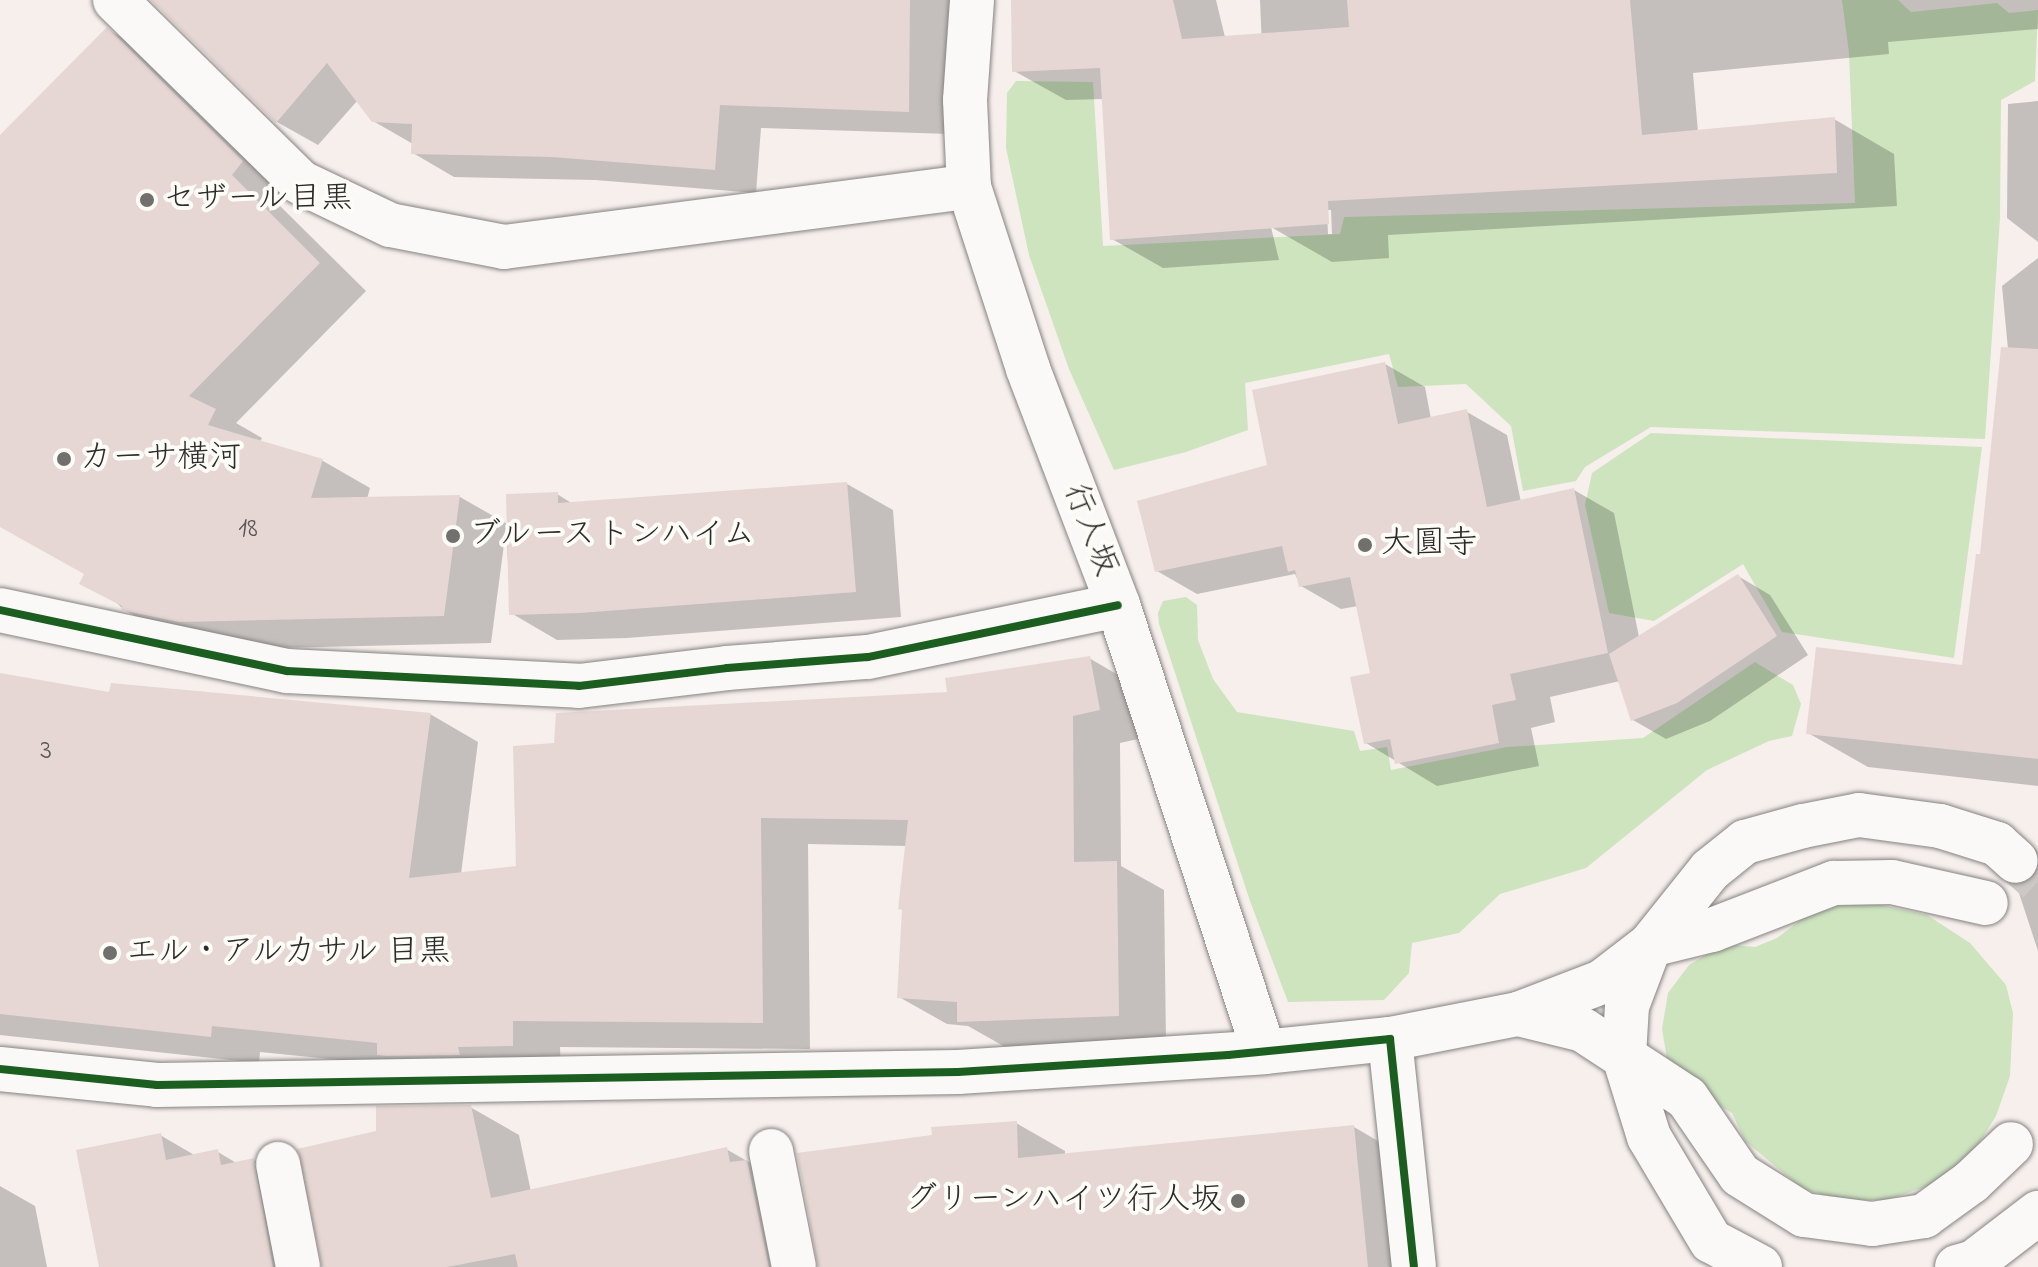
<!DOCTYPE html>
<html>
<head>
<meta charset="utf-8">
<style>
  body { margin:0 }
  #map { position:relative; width:2038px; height:1267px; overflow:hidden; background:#f6efec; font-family:"Indie Flower","Klee One",sans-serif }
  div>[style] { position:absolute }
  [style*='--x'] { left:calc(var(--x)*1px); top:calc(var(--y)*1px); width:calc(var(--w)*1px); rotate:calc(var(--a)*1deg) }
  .green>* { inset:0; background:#cde4bf }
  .shadow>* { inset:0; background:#0003 }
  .building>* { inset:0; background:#e6d7d4 }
  .minor-tunnel>* { height:44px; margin-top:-22px; transform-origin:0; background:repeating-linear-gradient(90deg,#cdc8c5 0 44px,transparent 0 66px) }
  .roads { filter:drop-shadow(0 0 2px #868382) drop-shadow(0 0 2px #868382) }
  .minor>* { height:44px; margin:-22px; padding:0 22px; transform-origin:22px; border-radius:22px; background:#faf9f7 }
  .cycleway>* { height:8px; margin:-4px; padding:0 4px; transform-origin:4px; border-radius:4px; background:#1b5e20 }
  .dots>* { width:22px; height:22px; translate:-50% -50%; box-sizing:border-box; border:4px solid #fdfcf7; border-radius:50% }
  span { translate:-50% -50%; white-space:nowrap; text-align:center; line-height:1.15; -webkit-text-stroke:8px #fdfcf7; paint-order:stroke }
  .number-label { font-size:28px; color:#5a5655 }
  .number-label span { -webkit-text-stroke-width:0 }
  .poi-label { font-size:32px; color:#2b2b2b }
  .left { translate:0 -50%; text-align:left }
  .right { translate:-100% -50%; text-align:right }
  .street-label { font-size:32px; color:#2b2b2b }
</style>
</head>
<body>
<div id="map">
  <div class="green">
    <i style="clip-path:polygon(1842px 0,1898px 0,1911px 12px,1997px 3px,2009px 13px,2038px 10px,2035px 81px,2001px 100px,2000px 218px,1985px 439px,1651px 427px,1585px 467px,1576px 481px,1523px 491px,1511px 426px,1466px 384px,1398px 387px,1389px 354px,1245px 383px,1248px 430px,1186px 452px,1114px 470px,1069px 369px,1029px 255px,1006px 148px,1007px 93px,1016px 81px,1093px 82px,1103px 246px,1340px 234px,1344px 217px,1855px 203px,1849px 53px)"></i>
    <i style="clip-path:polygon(1651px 433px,1982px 447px,1954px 658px,1782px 632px,1743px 564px,1654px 621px,1609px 613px,1585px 505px,1592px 473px)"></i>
    <i style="clip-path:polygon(1186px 597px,1197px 605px,1198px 640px,1213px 679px,1237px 712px,1354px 731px,1360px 751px,1387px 747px,1391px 770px,1507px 747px,1643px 738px,1755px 662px,1793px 685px,1801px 704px,1792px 736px,1769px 741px,1707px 770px,1586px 868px,1500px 894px,1459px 933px,1412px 943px,1409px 973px,1384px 1000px,1288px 1002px,1250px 901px,1159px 624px,1158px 613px,1163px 601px)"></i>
    <i style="clip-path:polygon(1872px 903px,1927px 915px,1970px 943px,2006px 985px,2013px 1013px,2010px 1076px,1996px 1116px,1970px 1158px,1928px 1186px,1886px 1200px,1842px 1200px,1803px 1189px,1745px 1141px,1732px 1113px,1706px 1098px,1668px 1065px,1662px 1029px,1668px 993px,1689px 965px,1714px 950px,1734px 945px,1755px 947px,1777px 938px,1806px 916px,1833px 906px)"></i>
  </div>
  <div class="shadow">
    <i style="clip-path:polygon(153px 0,967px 0,950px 134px,761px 128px,756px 193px,595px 180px,454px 177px,413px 153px,413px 144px,373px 121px,358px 100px,318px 145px,277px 122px)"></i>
    <i style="clip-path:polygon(evenodd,1013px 0,1216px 0,1269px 219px,1260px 0,2038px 0,2038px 29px,1888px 42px,1889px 54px,1693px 73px,1698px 132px,1834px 119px,1894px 154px,1897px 206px,1388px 235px,1389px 258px,1332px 262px,1271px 227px,1279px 260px,1163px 268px,1112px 239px,1103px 99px,1066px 100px,1014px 71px,1013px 0,1327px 210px,1331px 210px,1332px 234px,1328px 234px,1327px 210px)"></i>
    <i style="clip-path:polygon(107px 29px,155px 57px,290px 190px,278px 204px,366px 291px,236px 423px,262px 438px,260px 442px,323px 461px,370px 488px,367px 499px,460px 497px,509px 525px,557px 494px,573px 504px,847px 484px,893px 510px,901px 617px,627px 638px,557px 640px,511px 613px,506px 529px,491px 643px,228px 649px,171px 637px,123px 609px,87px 574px,0 526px,0 138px)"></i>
    <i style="clip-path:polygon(2038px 101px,2038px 242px,2007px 218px,2008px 104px)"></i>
    <i style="clip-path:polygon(2038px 258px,2038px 786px,1868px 767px,1808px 733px,1964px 667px,1982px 557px,2014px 412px,2002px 286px)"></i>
    <i style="clip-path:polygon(1385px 364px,1425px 387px,1431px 419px,1467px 412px,1507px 435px,1521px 502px,1574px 490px,1614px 513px,1639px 637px,1738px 576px,1770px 595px,1808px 655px,1710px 721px,1666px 739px,1633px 720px,1620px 681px,1550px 697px,1555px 722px,1531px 728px,1539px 766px,1437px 786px,1366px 743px,1372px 674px,1358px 606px,1341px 609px,1301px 586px,1295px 574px,1197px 594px,1157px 571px)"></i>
    <i style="clip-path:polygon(1089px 658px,1137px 686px,1147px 737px,1120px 743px,1121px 866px,1164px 890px,1166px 1042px,1007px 1048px,968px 1026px,947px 1024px,899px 997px,907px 846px,808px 844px,810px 1049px,560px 1047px,561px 1072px,400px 1066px,260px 1052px,259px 1063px,0 1035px,0 675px,111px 694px,430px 714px,478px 742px,461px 874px,518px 867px,556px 744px,949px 694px)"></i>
    <i style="clip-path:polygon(2038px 875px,2038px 951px,2017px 887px,2025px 886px)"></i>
    <i style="clip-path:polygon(470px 1107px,519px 1135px,531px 1192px,726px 1149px,775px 1177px,813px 1267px,324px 1267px,378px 1133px)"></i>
    <i style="clip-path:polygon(1016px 1123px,1065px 1151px,1065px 1156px,1354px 1127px,1402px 1155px,1413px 1267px,820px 1267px)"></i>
    <i style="clip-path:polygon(160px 1135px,196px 1156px,218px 1152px,238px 1164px,254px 1160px,302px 1188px,316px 1267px,101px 1267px)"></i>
    <i style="clip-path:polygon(0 1186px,35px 1206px,47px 1267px,0 1267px)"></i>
  </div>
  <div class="building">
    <i style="clip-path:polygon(151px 0,910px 0,909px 112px,720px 105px,715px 170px,552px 157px,411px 154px,412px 124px,372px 122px,327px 63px,276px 123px)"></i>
    <i style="clip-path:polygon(1011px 0,1173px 0,1182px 39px,1349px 27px,1347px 0,1630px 0,1642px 135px,1835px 117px,1837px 173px,1328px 201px,1329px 224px,1110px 240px,1100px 68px,1012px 72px)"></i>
    <i style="clip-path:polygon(107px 27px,243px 161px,232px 175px,320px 263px,189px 396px,216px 409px,208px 425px,323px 459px,311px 498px,460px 495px,444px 616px,179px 622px,121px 610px,122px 606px,79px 584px,84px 574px,0 527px,0 135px)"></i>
    <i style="clip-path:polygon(2001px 347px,2038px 349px,2038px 759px,1806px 734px,1816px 647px,1962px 665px,1976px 554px,1980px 554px)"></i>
    <i style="clip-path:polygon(1385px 362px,1398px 424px,1467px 409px,1487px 507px,1574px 488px,1608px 653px,1510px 674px,1516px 700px,1492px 705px,1499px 743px,1395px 764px,1390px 739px,1364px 744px,1350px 677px,1370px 673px,1350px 577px,1299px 587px,1295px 570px,1288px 572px,1282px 546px,1155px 572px,1137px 501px,1267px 465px,1252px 390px)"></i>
    <i style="clip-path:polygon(847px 482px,856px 592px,580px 613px,509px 615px,506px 494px,558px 492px,558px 503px)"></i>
    <i style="clip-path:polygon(1738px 574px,1777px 636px,1677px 703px,1631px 721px,1609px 654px)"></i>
    <i style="clip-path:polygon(1090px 656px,1100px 710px,1073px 716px,1074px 862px,1117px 861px,1119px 1016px,957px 1022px,957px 1002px,897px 998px,902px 910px,898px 909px,908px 820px,761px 818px,763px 1023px,513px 1021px,513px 1046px,458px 1047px,460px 1055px,387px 1056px,377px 1055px,377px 1043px,212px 1026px,211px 1037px,0 1014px,0 673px,109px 692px,111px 683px,431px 713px,409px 878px,516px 866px,513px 746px,554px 743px,556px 713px,947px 692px,945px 678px)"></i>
    <i style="clip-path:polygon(471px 1105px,491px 1198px,727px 1147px,730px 1162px,747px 1160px,769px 1267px,518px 1267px,515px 1254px,447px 1267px,322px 1267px,297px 1149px,376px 1131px,376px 1106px)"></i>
    <i style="clip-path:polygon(1017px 1121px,1018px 1158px,1354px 1125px,1368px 1267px,818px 1267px,797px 1153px,932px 1135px,931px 1127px)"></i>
    <i style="clip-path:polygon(161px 1133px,166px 1160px,218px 1149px,221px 1165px,254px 1158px,273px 1267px,99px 1267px,76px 1150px)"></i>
  </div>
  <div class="minor-tunnel">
    <i style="--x:2016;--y:861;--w:30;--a:42"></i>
  </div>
  <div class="roads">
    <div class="minor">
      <i style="--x:115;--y:0;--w:260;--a:44.5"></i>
      <i style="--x:300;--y:182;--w:100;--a:25.5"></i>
      <i style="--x:390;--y:225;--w:116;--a:10.9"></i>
      <i style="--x:504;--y:247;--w:469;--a:-7.4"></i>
      <i style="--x:972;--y:0;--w:100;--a:94"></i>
      <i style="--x:965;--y:100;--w:87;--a:87.4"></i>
      <i style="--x:969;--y:187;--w:191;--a:72"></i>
      <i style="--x:1028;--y:369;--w:253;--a:69.1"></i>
      <i style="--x:1118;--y:605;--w:470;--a:71.9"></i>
      <i style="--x:0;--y:610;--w:293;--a:12"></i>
      <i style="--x:287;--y:671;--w:292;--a:2.9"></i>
      <i style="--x:579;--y:686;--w:149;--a:-6.9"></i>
      <i style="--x:727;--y:668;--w:141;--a:-4.5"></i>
      <i style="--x:868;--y:657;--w:255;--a:-11.7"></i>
      <i style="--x:1518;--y:1014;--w:67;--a:13.8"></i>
      <i style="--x:1583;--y:1030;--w:124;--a:33.2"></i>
      <i style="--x:1687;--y:1098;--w:93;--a:55.5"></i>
      <i style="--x:1740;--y:1175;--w:75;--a:32"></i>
      <i style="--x:1804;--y:1215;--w:69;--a:7.5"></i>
      <i style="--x:1872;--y:1224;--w:53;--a:-8.7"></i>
      <i style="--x:1924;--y:1216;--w:58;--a:-35.9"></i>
      <i style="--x:1971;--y:1182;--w:55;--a:-43.5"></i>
      <i style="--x:1390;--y:1039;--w:229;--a:84"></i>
      <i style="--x:0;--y:1069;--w:158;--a:5.8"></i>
      <i style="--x:157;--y:1085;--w:801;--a:-0.93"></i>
      <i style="--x:958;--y:1072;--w:307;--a:-3.7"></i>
      <i style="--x:1264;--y:1052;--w:127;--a:-5.9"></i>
      <i style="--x:1390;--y:1039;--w:130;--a:-11.1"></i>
      <i style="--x:1518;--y:1014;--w:90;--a:-20.9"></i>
      <i style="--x:1602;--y:982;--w:61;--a:-37.6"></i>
      <i style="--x:1650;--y:945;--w:64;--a:-13.6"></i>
      <i style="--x:1712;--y:930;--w:131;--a:-21.1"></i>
      <i style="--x:1834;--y:883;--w:58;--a:-1"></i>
      <i style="--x:1892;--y:882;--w:96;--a:12.6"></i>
      <i style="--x:771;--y:1151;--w:118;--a:78.8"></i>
      <i style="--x:278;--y:1164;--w:105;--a:79"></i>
      <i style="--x:1760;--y:1267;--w:55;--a:-152"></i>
      <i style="--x:1711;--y:1241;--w:121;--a:-120.8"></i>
      <i style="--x:1649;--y:1137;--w:85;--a:-107.2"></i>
      <i style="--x:1624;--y:1056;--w:50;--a:-86.6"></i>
      <i style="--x:1627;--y:1006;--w:65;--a:-69.3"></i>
      <i style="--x:1650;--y:945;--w:96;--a:-51.3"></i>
      <i style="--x:1710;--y:870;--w:45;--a:-38.7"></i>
      <i style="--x:1745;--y:842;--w:60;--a:-15.4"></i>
      <i style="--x:1803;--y:826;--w:57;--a:-11.1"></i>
      <i style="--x:1859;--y:815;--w:82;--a:7.7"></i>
      <i style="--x:1940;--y:826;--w:60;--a:17.5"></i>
      <i style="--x:1997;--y:844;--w:25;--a:42"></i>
      <i style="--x:1957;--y:1267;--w:18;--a:-16"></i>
      <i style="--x:1974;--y:1262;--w:81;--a:-37.4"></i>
    </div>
  </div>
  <div class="cycleway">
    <i style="--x:0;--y:610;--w:293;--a:12"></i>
    <i style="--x:287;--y:671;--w:292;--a:2.9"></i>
    <i style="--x:579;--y:686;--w:149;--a:-6.9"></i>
    <i style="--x:727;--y:668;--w:141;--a:-4.5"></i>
    <i style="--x:868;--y:657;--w:255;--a:-11.7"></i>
    <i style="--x:0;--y:1069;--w:158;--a:5.8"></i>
    <i style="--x:157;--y:1085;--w:801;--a:-0.93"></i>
    <i style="--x:958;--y:1072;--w:271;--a:-3.6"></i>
    <i style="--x:1228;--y:1055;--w:163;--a:-5.6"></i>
    <i style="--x:1390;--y:1039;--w:229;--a:84"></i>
  </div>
  <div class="dots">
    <i style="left:147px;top:200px;background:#72706f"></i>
    <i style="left:64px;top:459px;background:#72706f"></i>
    <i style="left:453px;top:536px;background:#72706f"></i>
    <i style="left:1365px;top:545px;background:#72706f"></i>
    <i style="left:110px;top:953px;background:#72706f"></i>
    <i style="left:1238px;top:1201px;background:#72706f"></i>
  </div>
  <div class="number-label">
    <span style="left:248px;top:530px">18</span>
    <span style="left:46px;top:752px">3</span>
  </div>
  <div class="poi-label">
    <span class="left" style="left:163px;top:200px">セザール目黒</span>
    <span class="left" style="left:80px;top:459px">カーサ横河</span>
    <span class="left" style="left:469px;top:536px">ブルーストンハイム</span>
    <span class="left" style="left:1381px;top:545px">大圓寺</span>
    <span class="left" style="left:126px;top:953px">エル・アルカサル 目黒</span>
    <span class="right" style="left:1222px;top:1201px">グリーンハイツ行人坂</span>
  </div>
  <div class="street-label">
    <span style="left:1089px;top:530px;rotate:69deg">行人坂</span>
  </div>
</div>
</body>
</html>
